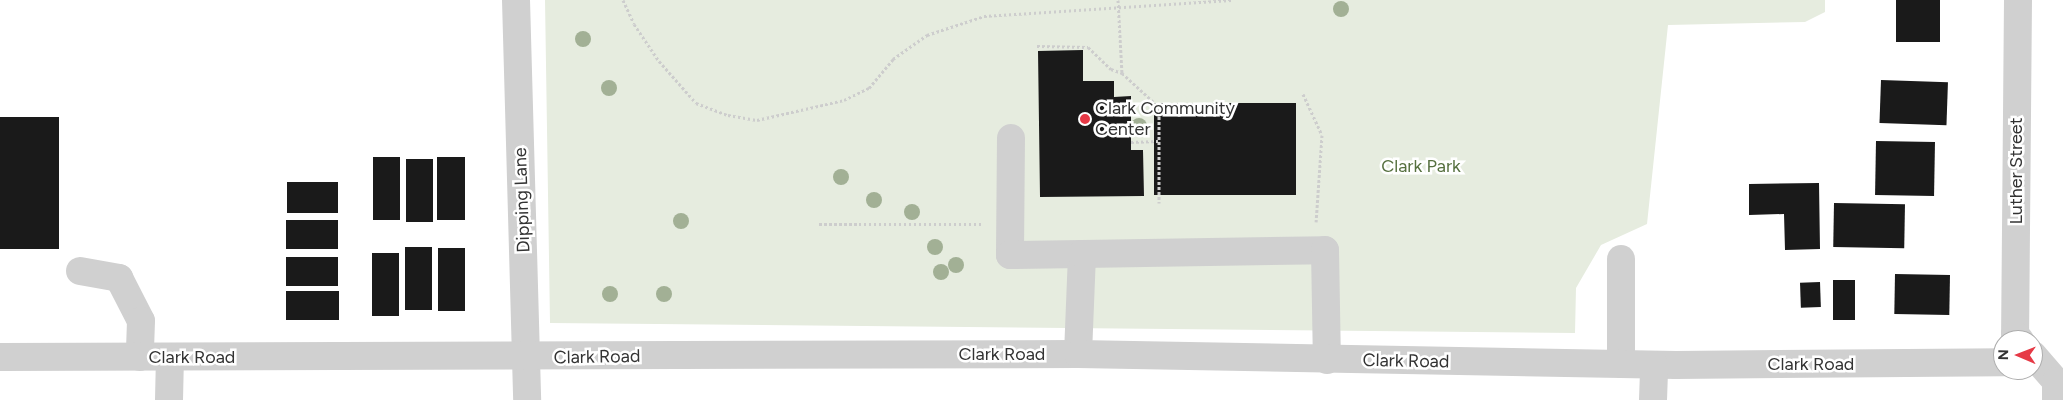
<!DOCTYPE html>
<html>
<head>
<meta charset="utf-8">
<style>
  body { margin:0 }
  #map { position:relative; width:2063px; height:400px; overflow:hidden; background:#fff; font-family:Figtree,sans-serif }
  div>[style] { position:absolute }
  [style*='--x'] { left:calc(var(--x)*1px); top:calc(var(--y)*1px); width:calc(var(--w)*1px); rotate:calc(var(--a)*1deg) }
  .green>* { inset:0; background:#e6ecdf }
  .building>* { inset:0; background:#1a1a1a; transform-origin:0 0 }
  .path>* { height:3px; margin-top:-1.5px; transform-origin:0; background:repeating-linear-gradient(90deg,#cdcdcd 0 2.5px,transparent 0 5px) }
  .minor>* { height:28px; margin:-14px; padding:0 14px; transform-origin:14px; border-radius:14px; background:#d0d0d0 }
  .trees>* { width:16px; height:16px; margin:-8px; border-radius:50%; background:#a2b095 }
  .dots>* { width:14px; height:14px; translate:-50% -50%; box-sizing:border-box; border:2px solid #fff; border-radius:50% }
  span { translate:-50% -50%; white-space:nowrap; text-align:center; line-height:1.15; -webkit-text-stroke:5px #fff; paint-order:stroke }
  .poi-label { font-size:18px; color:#333 }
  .left { translate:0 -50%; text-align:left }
  .park-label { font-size:18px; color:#56703f }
  .street-label { font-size:18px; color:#333 }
  .north { position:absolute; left:1993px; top:330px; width:50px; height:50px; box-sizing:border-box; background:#fff; border:1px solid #adadad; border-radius:50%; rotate:271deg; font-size:14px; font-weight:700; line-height:20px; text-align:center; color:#333 }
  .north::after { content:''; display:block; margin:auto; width:18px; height:22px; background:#e63946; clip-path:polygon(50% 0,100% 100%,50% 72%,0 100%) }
</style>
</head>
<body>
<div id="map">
  <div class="green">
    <i style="clip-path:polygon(545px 0,1825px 0,1825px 12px,1805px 22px,1668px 25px,1647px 224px,1601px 245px,1576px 288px,1575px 333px,550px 323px)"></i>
  </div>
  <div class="building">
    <i style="left:1896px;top:0;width:44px;height:42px"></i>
    <i style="clip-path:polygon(1083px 50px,1083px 81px,1114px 81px,1114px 97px,1131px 96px,1131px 150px,1143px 150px,1144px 196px,1040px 197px,1038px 51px)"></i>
    <i style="left:1881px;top:80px;width:67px;height:43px;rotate:2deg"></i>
    <i style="left:1154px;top:103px;width:142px;height:92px"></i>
    <i style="left:59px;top:117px;width:132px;height:59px;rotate:90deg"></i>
    <i style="left:1876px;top:141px;width:59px;height:54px;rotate:1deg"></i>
    <i style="left:373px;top:157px;width:27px;height:63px"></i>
    <i style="left:437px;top:157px;width:28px;height:63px"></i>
    <i style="left:406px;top:159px;width:27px;height:63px"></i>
    <i style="left:338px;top:182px;width:31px;height:51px;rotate:90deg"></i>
    <i style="clip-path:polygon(1819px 183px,1820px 249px,1785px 250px,1784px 214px,1749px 215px,1749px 184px)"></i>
    <i style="left:1834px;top:203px;width:71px;height:44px;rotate:1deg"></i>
    <i style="left:286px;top:220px;width:52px;height:29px"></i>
    <i style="left:405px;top:247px;width:27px;height:63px"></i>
    <i style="left:465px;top:248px;width:63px;height:27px;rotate:90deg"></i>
    <i style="left:372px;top:253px;width:27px;height:63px"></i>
    <i style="left:286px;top:257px;width:52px;height:29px"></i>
    <i style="left:1895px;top:274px;width:55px;height:40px;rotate:1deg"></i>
    <i style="left:1833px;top:280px;width:22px;height:40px"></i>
    <i style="left:1820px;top:282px;width:25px;height:20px;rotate:88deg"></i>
    <i style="left:339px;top:291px;width:29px;height:53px;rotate:90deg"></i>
  </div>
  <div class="path">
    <i style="--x:623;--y:0;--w:26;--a:65"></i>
    <i style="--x:634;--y:24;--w:45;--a:56"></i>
    <i style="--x:659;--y:61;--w:56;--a:48.6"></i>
    <i style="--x:696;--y:103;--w:34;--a:21"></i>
    <i style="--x:728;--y:115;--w:29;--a:10"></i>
    <i style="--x:757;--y:120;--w:89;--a:-12.9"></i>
    <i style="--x:844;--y:100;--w:28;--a:-26"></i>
    <i style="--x:869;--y:88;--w:38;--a:-50"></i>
    <i style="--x:893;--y:59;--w:42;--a:-35.2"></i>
    <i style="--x:927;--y:35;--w:60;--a:-18.4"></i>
    <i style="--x:984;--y:16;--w:248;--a:-3.7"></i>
    <i style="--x:1118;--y:0;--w:73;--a:86.9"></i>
    <i style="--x:1037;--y:46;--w:51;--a:1.1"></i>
    <i style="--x:1088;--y:47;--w:32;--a:44"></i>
    <i style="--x:1111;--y:69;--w:12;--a:20"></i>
    <i style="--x:1122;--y:73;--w:50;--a:42.6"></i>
    <i style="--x:1159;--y:107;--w:96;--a:90"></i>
    <i style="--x:1303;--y:94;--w:45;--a:65.1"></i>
    <i style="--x:1322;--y:135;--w:87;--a:93.9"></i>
    <i style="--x:1131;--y:142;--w:27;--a:-2"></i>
    <i style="--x:819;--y:224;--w:163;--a:0"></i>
  </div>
  <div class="minor">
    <i style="--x:516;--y:0;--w:400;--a:88.4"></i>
    <i style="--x:2018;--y:0;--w:334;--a:90.5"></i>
    <i style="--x:2015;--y:334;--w:8;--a:50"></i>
    <i style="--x:1011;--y:138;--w:117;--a:90.5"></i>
    <i style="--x:1010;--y:255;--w:72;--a:-0.8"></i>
    <i style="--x:1621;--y:259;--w:105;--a:90"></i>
    <i style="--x:80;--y:271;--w:40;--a:10"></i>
    <i style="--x:119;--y:278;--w:48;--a:62.9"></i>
    <i style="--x:141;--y:321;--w:36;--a:92"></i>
    <i style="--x:1078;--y:354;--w:100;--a:-87.7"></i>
    <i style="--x:1082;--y:254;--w:243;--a:-0.9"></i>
    <i style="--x:1325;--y:250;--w:110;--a:89"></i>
    <i style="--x:2033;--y:355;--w:35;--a:49"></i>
    <i style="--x:2056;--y:381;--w:19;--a:90"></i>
    <i style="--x:0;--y:357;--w:1078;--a:-0.16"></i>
    <i style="--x:1078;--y:354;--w:598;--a:1.05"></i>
    <i style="--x:1676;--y:365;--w:327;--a:-0.5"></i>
    <i style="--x:169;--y:400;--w:43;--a:-88.7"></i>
    <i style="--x:1653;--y:400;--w:35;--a:-88"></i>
  </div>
  <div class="trees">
    <i style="left:1341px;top:9px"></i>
    <i style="left:583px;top:39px"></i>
    <i style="left:609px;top:88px"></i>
    <i style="left:1139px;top:126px"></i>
    <i style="left:841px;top:177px"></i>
    <i style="left:874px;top:200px"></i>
    <i style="left:912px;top:212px"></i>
    <i style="left:681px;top:221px"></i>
    <i style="left:935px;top:247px"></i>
    <i style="left:956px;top:265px"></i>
    <i style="left:941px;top:272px"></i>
    <i style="left:610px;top:294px"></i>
    <i style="left:664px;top:294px"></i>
  </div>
  <div class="dots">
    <i style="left:1085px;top:119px;background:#e63946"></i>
  </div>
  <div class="poi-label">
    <span class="left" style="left:1095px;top:119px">Clark Community<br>Center</span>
  </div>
  <div class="park-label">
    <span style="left:1421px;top:166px">Clark Park</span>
  </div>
  <div class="street-label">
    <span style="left:2016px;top:171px;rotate:-90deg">Luther Street</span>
    <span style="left:522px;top:200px;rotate:-92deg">Dipping Lane</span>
    <span style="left:1002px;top:354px">Clark Road</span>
    <span style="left:192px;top:357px">Clark Road</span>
    <span style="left:597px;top:357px;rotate:-1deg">Clark Road</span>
    <span style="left:1406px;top:361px;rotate:1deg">Clark Road</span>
    <span style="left:1811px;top:364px">Clark Road</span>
  </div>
  <div class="north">N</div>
</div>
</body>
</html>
